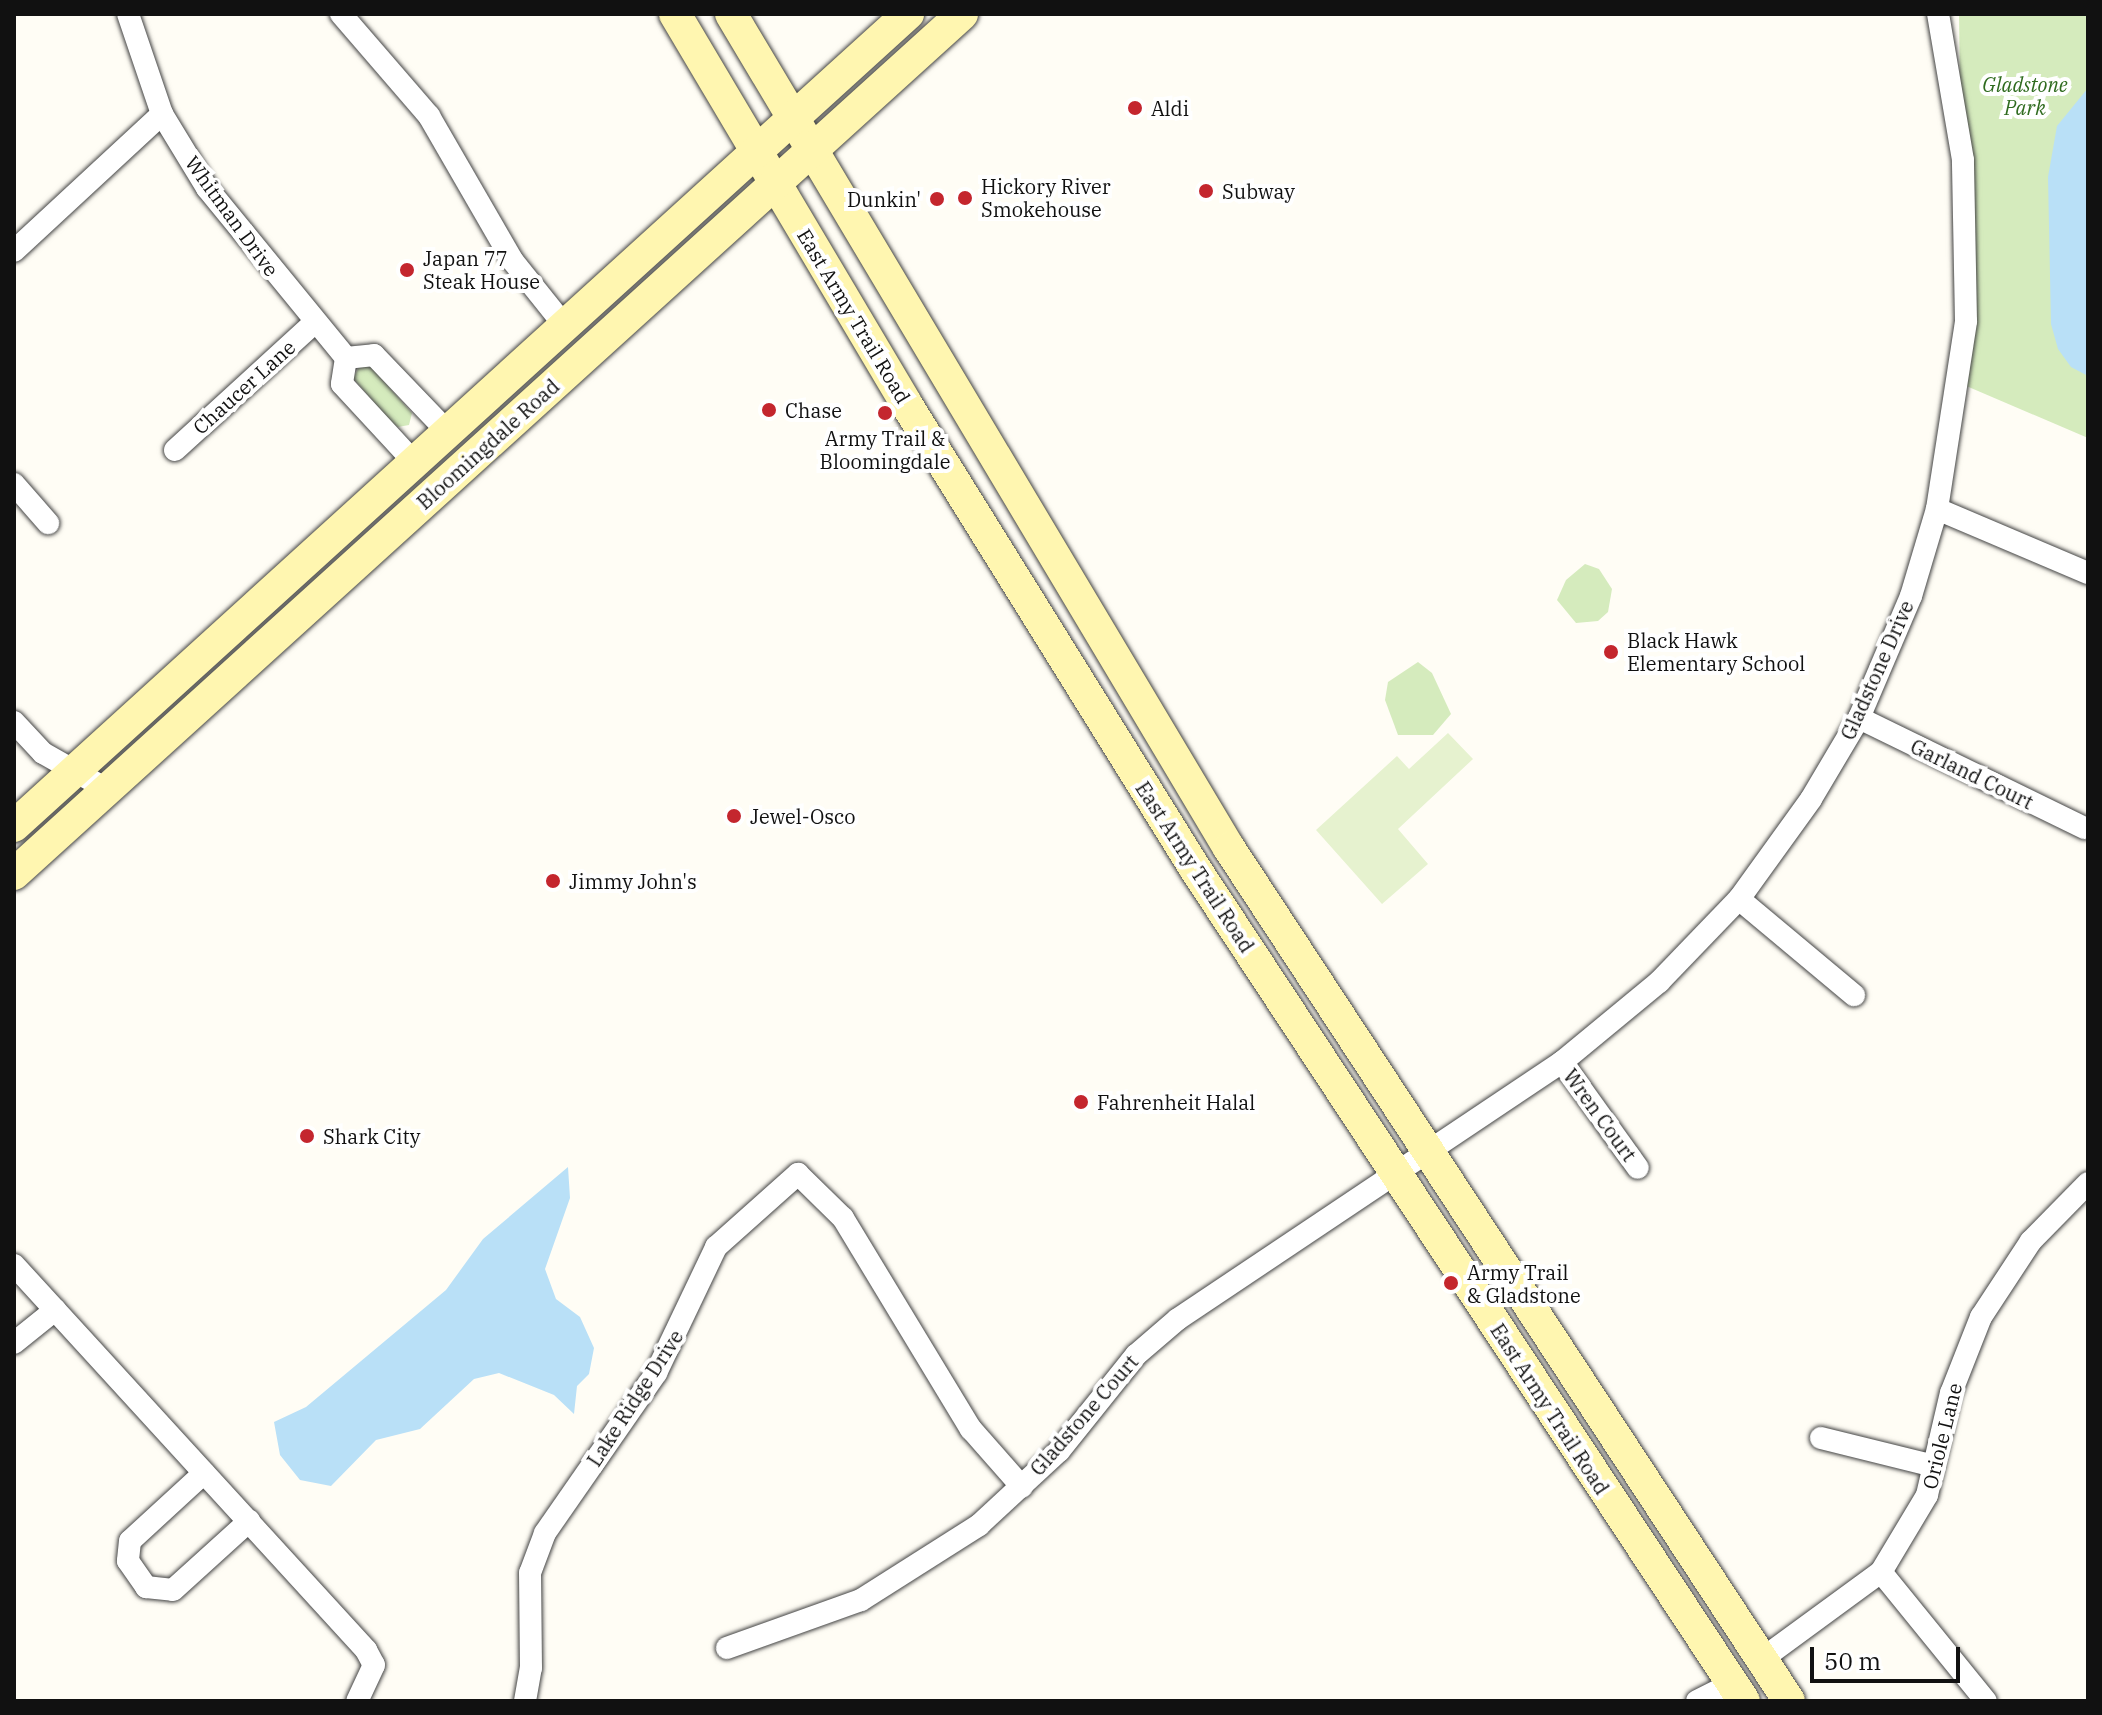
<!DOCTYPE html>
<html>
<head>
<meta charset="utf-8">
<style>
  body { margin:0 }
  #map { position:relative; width:2102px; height:1715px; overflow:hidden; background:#fffdf5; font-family:"IBM Plex Serif",serif }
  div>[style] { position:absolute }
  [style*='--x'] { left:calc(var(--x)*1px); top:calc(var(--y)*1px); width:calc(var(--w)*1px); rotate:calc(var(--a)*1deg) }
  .green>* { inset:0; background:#d5ebbd }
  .pitch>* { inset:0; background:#e6f2cf }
  .water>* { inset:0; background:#b9e0f7 }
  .roads { filter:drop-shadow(0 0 2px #444) drop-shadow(0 0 2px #444) }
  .street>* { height:22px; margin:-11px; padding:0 11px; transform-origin:11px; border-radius:11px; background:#fff }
  .secondary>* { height:32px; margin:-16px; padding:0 16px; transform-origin:16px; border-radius:16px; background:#fff6b0 }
  .dots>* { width:22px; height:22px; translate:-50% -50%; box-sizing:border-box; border:4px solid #fff; border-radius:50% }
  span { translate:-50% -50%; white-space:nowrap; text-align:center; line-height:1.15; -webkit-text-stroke:8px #fff; paint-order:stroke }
  .park-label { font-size:20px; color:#2f6b1f; font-style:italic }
  .poi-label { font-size:20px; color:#111 }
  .left { translate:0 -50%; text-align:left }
  .right { translate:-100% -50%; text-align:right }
  .street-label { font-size:20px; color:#111 }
  .frame { position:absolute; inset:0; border:16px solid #111; pointer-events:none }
  .scale { position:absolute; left:1810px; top:1647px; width:150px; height:36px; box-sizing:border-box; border:4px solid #111; border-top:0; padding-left:10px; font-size:24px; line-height:28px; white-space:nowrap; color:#111; -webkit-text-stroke:6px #fff; paint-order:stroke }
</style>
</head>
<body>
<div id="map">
  <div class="green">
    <i style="clip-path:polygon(1959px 14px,2088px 14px,2088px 438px,1964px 385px)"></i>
    <i style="clip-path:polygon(361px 364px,371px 367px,412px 413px,409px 425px,398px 427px,391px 422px,353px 378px)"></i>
    <i style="clip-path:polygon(1585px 564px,1599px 569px,1612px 589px,1608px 612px,1598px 621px,1576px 623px,1557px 600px,1566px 580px)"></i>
    <i style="clip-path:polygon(1418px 662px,1432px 673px,1451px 714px,1433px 735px,1398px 735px,1385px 700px,1388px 682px)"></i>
  </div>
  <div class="pitch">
    <i style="clip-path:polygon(1448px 733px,1473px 759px,1398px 829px,1428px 864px,1382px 904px,1316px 830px,1397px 756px,1409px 769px)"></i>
  </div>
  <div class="water">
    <i style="clip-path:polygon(2088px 88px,2088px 376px,2071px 367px,2058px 349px,2051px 324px,2048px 177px,2057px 126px)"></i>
    <i style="clip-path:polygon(568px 1167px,570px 1198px,545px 1269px,556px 1299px,580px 1317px,594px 1348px,589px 1374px,577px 1386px,574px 1414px,554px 1395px,499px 1373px,474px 1379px,420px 1429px,376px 1440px,331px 1486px,300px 1480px,280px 1455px,274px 1422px,306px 1407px,446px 1290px,483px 1239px)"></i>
  </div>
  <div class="roads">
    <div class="street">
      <i style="--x:128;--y:14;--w:106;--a:71.2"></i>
      <i style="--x:162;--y:114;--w:87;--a:58.7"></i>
      <i style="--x:207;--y:188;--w:220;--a:50.7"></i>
      <i style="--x:341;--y:14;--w:135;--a:49.2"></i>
      <i style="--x:429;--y:116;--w:166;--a:60"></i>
      <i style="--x:512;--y:260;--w:83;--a:51.3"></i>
      <i style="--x:14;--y:251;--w:202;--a:-42.8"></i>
      <i style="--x:346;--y:358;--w:28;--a:-6"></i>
      <i style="--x:374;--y:355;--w:105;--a:46.2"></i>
      <i style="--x:346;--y:358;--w:26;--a:99"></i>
      <i style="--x:342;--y:384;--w:106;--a:47.3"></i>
      <i style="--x:175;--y:450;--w:188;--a:-42.4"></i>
      <i style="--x:14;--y:484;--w:52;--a:48.9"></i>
      <i style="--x:1937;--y:509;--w:164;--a:23"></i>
      <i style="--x:1859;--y:718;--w:251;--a:26"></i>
      <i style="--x:14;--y:722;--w:42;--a:46.9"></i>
      <i style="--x:43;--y:753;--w:75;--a:29.6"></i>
      <i style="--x:1739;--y:899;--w:150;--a:39.9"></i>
      <i style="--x:1562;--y:1062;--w:130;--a:54.4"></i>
      <i style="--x:14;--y:1265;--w:522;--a:47.56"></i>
      <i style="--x:366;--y:1650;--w:17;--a:62"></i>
      <i style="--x:374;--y:1665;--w:40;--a:115"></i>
      <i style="--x:14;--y:1343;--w:53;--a:-38.8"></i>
      <i style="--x:1821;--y:1438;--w:116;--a:13.9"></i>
      <i style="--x:204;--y:1473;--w:100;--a:137.4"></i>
      <i style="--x:130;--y:1541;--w:20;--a:96"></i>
      <i style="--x:128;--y:1561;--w:32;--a:55"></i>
      <i style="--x:146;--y:1587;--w:27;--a:6"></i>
      <i style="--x:173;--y:1590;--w:103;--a:-42.2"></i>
      <i style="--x:1881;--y:1572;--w:166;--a:50.9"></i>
      <i style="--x:727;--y:1648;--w:142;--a:-19.7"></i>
      <i style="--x:861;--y:1600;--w:140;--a:-32.4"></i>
      <i style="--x:979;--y:1525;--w:109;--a:-42.8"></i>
      <i style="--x:1059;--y:1451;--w:123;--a:-51.3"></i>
      <i style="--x:1136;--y:1355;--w:55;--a:-40.6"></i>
      <i style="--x:1178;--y:1319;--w:462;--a:-33.8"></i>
      <i style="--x:1562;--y:1062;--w:126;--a:-39.5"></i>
      <i style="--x:1659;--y:982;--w:115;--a:-46.1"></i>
      <i style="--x:1739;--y:899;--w:123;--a:-54.2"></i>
      <i style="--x:1811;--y:799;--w:94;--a:-59.3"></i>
      <i style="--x:1859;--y:718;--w:133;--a:-66.9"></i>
      <i style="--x:1911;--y:596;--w:91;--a:-73.4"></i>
      <i style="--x:1937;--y:509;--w:190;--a:-81.2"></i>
      <i style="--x:1966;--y:321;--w:161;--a:-91.1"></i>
      <i style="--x:1963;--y:160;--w:148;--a:-99.7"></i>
      <i style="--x:1762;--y:1659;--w:147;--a:-36.2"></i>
      <i style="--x:1881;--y:1572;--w:90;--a:-59.1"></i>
      <i style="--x:1927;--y:1495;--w:105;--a:-76.8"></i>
      <i style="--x:1951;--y:1393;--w:82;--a:-68.5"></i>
      <i style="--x:1981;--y:1317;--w:91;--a:-56.7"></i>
      <i style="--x:2031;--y:1241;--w:81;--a:-45.5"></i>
      <i style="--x:525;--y:1701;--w:34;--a:-80"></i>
      <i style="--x:531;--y:1668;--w:95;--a:-90.6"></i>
      <i style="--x:530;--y:1573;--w:43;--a:-69.4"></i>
      <i style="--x:545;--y:1533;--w:195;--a:-55.2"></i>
      <i style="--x:656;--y:1373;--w:140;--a:-64.5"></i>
      <i style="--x:716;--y:1247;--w:110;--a:-41.7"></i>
      <i style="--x:798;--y:1174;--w:63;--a:44.4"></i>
      <i style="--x:843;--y:1218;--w:247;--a:58.8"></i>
      <i style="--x:971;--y:1429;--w:77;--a:48.7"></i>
      <i style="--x:1697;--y:1701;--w:40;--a:-26.6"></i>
    </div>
    <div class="secondary">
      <i style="--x:675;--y:14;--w:451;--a:59.3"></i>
      <i style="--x:905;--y:402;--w:551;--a:58.13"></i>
      <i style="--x:1196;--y:870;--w:995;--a:56.6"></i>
      <i style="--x:731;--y:14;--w:971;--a:59.16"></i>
      <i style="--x:1229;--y:848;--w:1020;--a:56.71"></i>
      <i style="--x:14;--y:826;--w:1208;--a:-42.25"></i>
      <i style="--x:14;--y:874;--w:1280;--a:-42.21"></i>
    </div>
  </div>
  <div class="dots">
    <i style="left:1135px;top:108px;background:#c4262e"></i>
    <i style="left:1206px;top:191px;background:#c4262e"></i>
    <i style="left:965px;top:198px;background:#c4262e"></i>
    <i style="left:937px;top:199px;background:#c4262e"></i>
    <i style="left:407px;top:270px;background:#c4262e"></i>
    <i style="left:769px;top:410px;background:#c4262e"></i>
    <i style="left:885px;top:413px;background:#c4262e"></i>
    <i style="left:1611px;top:652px;background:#c4262e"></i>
    <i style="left:734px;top:816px;background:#c4262e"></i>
    <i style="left:553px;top:881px;background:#c4262e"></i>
    <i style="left:1081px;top:1102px;background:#c4262e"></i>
    <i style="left:307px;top:1136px;background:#c4262e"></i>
    <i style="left:1451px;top:1283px;background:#c4262e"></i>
  </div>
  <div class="park-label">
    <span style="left:2025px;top:96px">Gladstone<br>Park</span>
  </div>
  <div class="poi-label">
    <span class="left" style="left:1151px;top:108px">Aldi</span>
    <span class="left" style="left:981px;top:198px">Hickory River<br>Smokehouse</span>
    <span class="left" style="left:1222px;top:191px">Subway</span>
    <span class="right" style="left:921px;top:199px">Dunkin'</span>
    <span class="left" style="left:423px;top:270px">Japan 77<br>Steak House</span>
    <span class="left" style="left:785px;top:410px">Chase</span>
    <span style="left:885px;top:450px">Army Trail &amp;<br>Bloomingdale</span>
    <span class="left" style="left:1627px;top:652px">Black Hawk<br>Elementary School</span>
    <span class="left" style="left:750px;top:816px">Jewel-Osco</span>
    <span class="left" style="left:569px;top:881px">Jimmy John's</span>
    <span class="left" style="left:1097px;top:1102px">Fahrenheit Halal</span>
    <span class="left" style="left:323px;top:1136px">Shark City</span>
    <span class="left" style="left:1467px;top:1284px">Army Trail<br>&amp; Gladstone</span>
  </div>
  <div class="street-label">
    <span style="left:232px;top:216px;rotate:54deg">Whitman Drive</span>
    <span style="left:854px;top:316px;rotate:59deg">East Army Trail Road</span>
    <span style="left:244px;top:387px;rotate:-42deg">Chaucer Lane</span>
    <span style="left:488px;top:444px;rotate:-42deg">Bloomingdale Road</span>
    <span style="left:1877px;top:670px;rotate:-66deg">Gladstone Drive</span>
    <span style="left:1972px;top:774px;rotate:26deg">Garland Court</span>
    <span style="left:1195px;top:867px;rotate:57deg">East Army Trail Road</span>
    <span style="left:1600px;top:1115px;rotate:54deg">Wren Court</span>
    <span style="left:635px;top:1398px;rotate:-57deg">Lake Ridge Drive</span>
    <span style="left:1550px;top:1409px;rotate:57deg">East Army Trail Road</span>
    <span style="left:1084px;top:1415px;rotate:-49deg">Gladstone Court</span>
    <span style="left:1942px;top:1436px;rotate:-76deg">Oriole Lane</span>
  </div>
  <div class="frame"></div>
  <div class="scale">50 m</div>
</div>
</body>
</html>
